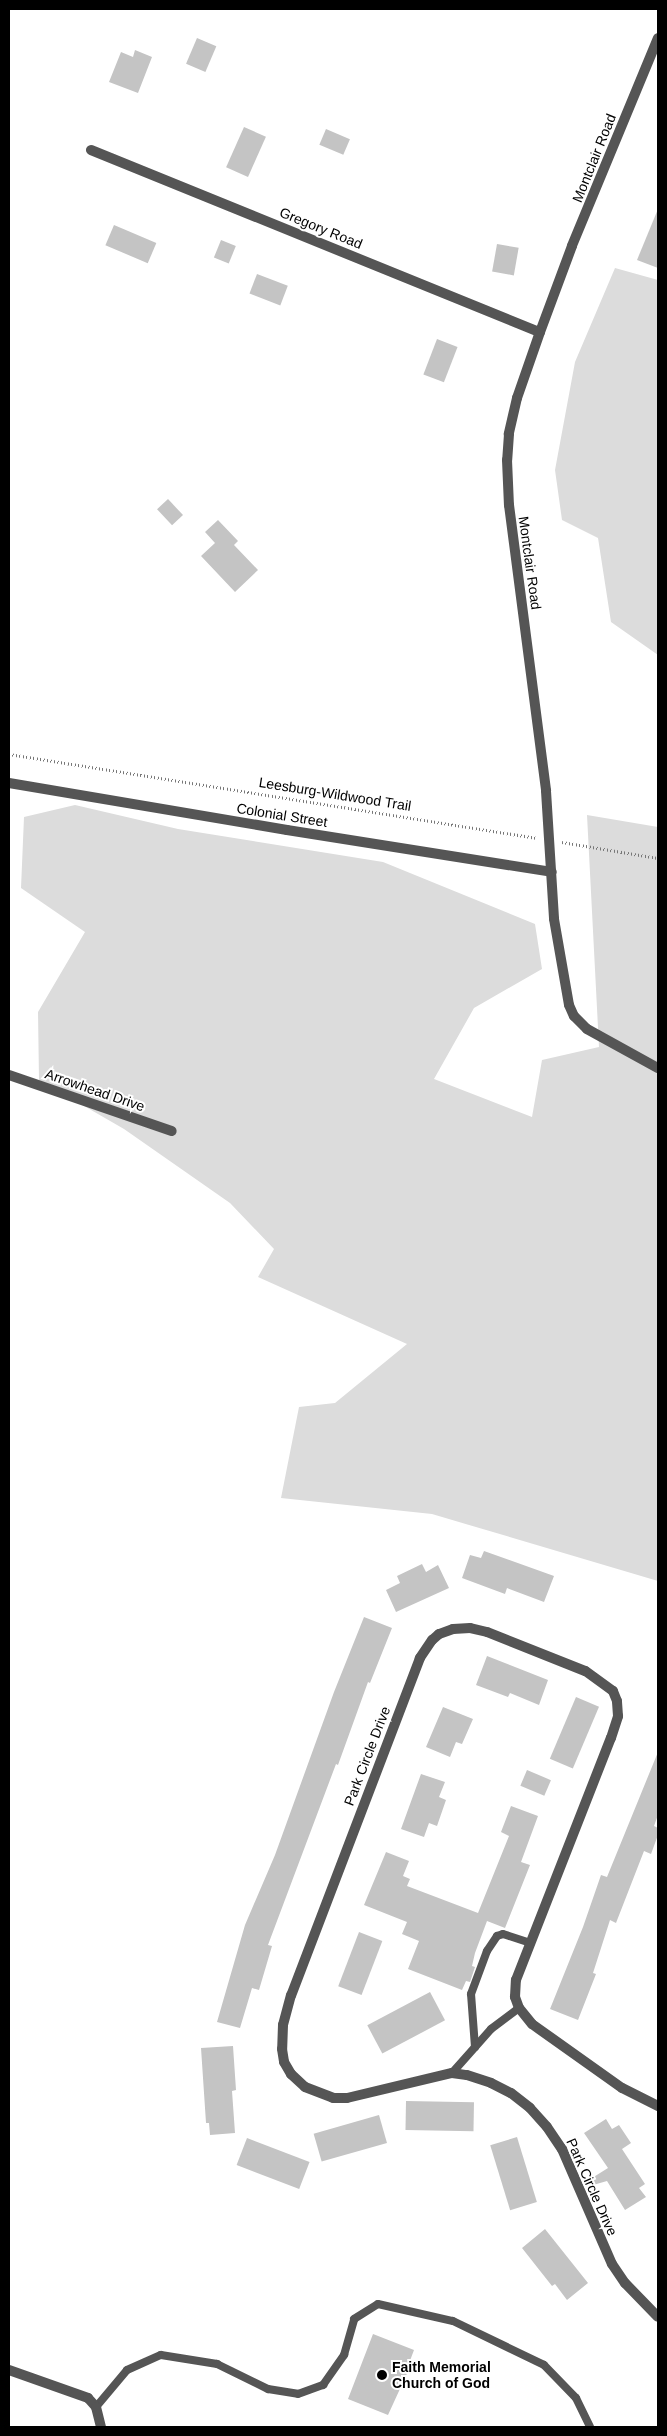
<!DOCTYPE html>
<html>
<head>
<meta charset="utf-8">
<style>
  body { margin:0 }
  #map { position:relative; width:667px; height:2436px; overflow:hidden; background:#fff; font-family:Arial,sans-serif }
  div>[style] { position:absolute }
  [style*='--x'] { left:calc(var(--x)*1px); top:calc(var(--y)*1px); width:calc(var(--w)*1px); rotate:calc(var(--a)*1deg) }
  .green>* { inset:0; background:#dcdcdc }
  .building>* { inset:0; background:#c4c4c4; transform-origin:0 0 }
  .path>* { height:3px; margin-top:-1.5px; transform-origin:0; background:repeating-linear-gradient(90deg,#777 0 1px,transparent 0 3.5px) }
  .lane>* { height:8px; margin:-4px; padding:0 4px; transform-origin:4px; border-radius:4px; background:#555 }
  .street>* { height:10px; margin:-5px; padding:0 5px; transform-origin:5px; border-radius:5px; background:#555 }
  .dots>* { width:14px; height:14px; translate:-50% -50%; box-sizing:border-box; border:2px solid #fff; border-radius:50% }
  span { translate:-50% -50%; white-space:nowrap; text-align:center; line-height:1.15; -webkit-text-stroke:4px #fff; paint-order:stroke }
  .street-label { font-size:14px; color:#000 }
  .poi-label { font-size:14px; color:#000; font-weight:700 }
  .left { translate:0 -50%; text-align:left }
  .frame { position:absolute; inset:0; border:10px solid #000; pointer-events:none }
</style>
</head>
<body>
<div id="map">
  <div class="green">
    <i style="clip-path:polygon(615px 268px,658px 280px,658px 655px,611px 622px,598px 538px,562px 520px,555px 470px,575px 362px)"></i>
    <i style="clip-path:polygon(75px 805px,178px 829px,383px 862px,535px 924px,542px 969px,474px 1008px,434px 1079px,532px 1117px,542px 1060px,599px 1047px,587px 815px,658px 827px,658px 1581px,432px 1514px,281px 1498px,299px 1407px,335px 1403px,407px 1344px,258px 1277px,274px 1249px,230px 1203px,124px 1129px,39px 1080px,38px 1012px,85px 932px,21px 888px,24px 817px)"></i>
  </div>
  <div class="building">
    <i style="left:197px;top:38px;width:21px;height:28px;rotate:23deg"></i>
    <i style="clip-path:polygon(135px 50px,152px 57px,138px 93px,109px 82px,121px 52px,133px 57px)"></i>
    <i style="left:244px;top:127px;width:24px;height:44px;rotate:24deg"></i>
    <i style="left:326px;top:129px;width:26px;height:17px;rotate:23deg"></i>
    <i style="clip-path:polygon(658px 209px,658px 268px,637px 260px)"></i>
    <i style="left:114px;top:225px;width:46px;height:22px;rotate:23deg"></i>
    <i style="left:221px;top:240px;width:16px;height:19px;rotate:22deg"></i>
    <i style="left:497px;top:244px;width:22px;height:28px;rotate:10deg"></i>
    <i style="left:257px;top:274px;width:33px;height:21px;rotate:21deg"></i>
    <i style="left:437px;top:339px;width:22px;height:38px;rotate:21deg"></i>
    <i style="left:168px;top:499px;width:22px;height:15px;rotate:47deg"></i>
    <i style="clip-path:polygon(218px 520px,238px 541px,234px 545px,258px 570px,235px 592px,201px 556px,215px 543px,205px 532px)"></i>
    <i style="clip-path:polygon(484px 1551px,554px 1576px,544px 1602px,507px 1588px,505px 1594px,462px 1578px,470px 1555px,481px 1558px)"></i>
    <i style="clip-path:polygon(422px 1564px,426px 1572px,438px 1565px,449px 1588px,396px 1612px,386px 1590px,400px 1583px,397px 1576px)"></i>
    <i style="clip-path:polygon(364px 1617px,392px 1628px,370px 1683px,368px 1682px,338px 1765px,336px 1764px,268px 1945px,272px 1946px,259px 1990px,252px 1988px,240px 2028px,217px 2022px,245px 1925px,275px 1855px,334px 1692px)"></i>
    <i style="clip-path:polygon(487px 1656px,548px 1680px,539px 1705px,510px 1693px,508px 1697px,476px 1685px)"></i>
    <i style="left:576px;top:1697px;width:25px;height:67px;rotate:23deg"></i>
    <i style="clip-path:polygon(443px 1707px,473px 1719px,462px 1744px,456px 1742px,450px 1757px,426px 1747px)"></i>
    <i style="clip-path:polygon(658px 1752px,658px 1815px,654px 1826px,658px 1828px,658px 1835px,651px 1854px,644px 1851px,616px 1923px,610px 1920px,593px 1973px,596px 1974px,578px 2020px,550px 2009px,583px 1927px,601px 1875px,607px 1877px)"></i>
    <i style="left:527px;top:1770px;width:26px;height:17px;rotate:23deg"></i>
    <i style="clip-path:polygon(421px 1774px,445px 1782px,439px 1797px,446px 1800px,437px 1826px,429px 1823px,424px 1837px,401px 1829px)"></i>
    <i style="clip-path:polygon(511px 1806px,538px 1816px,521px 1862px,530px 1865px,505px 1928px,487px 1921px,475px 1953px,472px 1966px,475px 1967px,470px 1982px,466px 1981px,462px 1990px,408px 1969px,419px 1941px,402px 1934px,407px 1922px,364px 1905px,386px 1852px,409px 1861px,403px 1876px,410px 1879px,407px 1886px,478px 1913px,509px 1836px,501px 1832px)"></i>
    <i style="left:359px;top:1932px;width:25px;height:58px;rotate:21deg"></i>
    <i style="left:430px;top:1992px;width:32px;height:71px;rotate:62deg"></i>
    <i style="clip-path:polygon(233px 2046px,236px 2090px,232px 2091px,235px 2133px,210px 2135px,209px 2123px,206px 2123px,201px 2048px)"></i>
    <i style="left:406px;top:2101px;width:68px;height:29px;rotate:1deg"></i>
    <i style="left:379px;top:2115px;width:29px;height:68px;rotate:74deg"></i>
    <i style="clip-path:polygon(606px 2119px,612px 2129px,619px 2125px,631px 2143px,622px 2149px,645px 2184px,639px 2188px,646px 2197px,625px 2210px,607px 2181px,586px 2187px,584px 2183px,608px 2168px,584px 2133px)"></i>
    <i style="left:517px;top:2137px;width:68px;height:28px;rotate:73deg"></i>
    <i style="left:247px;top:2138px;width:67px;height:29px;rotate:21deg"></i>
    <i style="clip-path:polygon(545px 2229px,588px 2283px,567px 2300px,555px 2284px,552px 2286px,522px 2248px)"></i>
    <i style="clip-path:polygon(373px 2334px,414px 2350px,408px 2366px,410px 2367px,388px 2415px,348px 2399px)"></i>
  </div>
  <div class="path">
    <i style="--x:9;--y:754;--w:535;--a:9.04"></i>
    <i style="--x:562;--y:842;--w:97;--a:9.5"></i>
  </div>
  <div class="lane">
    <i style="--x:475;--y:2047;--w:53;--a:-94.3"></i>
    <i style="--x:471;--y:1994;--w:46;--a:-69.6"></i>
    <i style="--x:487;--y:1951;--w:18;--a:-56"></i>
    <i style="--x:497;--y:1936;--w:6;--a:-18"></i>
    <i style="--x:503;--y:1934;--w:29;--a:18"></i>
    <i style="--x:452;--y:2073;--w:59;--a:-48.4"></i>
    <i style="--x:491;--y:2029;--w:35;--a:-37"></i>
    <i style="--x:96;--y:2407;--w:48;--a:-50"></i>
    <i style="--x:127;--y:2370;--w:37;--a:-24"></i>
    <i style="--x:161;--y:2355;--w:57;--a:9.1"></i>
    <i style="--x:217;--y:2364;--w:57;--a:26.1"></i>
    <i style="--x:268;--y:2389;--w:30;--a:9"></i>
    <i style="--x:298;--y:2394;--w:27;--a:-20"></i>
    <i style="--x:323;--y:2385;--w:37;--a:-55"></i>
    <i style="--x:344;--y:2355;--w:37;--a:-74"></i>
    <i style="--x:354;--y:2319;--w:28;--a:-32"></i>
    <i style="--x:378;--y:2304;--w:77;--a:12.8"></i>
    <i style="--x:453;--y:2321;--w:101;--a:25.8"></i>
    <i style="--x:544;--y:2365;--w:46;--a:45.9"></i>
    <i style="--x:576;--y:2398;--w:32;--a:64"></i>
  </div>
  <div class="street">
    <i style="--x:658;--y:38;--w:225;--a:112.5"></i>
    <i style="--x:572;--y:246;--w:92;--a:110.4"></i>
    <i style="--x:540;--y:332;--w:70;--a:109.2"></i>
    <i style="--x:517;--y:398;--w:37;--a:103"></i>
    <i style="--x:509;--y:434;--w:26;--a:94"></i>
    <i style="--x:507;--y:460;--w:45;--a:87.5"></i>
    <i style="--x:509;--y:505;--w:288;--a:82.6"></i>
    <i style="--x:546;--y:791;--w:128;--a:86.4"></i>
    <i style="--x:554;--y:919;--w:87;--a:80.1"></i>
    <i style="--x:569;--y:1005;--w:12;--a:66"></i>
    <i style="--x:574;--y:1016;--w:18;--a:45"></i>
    <i style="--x:587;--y:1029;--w:81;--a:28.8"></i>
    <i style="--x:91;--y:150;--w:484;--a:22.1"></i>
    <i style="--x:9;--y:783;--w:282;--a:9.6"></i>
    <i style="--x:287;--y:830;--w:268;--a:9"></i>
    <i style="--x:9;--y:1075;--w:172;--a:19"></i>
    <i style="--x:658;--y:2106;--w:40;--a:-153.4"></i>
    <i style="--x:622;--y:2088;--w:110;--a:-144.6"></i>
    <i style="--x:532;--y:2024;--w:21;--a:-129"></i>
    <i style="--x:519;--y:2008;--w:12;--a:-110"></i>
    <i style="--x:515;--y:1997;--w:17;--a:-87"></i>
    <i style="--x:516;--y:1980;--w:260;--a:-68.6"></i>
    <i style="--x:611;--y:1738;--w:23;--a:-72"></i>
    <i style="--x:618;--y:1716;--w:15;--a:-94"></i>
    <i style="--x:617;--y:1701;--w:11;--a:-112"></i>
    <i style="--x:613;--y:1691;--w:34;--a:-144"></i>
    <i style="--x:585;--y:1671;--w:105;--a:-158.3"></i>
    <i style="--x:487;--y:1632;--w:17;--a:-167"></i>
    <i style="--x:470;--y:1628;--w:17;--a:177"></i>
    <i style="--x:453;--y:1629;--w:15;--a:160"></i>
    <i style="--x:439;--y:1634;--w:9;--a:139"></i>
    <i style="--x:432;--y:1640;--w:22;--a:124"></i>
    <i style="--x:420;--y:1658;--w:361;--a:110.9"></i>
    <i style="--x:291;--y:1995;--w:31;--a:105"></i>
    <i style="--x:283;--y:2025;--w:24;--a:92"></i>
    <i style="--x:282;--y:2049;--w:13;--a:81"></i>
    <i style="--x:284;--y:2062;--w:14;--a:60"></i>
    <i style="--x:291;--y:2074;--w:19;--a:43"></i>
    <i style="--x:305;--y:2087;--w:30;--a:21"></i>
    <i style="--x:333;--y:2098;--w:14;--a:0"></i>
    <i style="--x:347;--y:2098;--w:108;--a:-13.4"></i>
    <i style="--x:452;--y:2073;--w:15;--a:8"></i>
    <i style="--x:467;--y:2075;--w:25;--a:18"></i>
    <i style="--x:491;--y:2083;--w:22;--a:27"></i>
    <i style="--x:511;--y:2093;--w:24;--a:38"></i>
    <i style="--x:530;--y:2108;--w:25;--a:48"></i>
    <i style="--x:547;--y:2127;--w:27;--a:56"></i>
    <i style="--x:562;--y:2149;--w:125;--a:66.5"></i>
    <i style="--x:612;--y:2264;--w:23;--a:56"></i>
    <i style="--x:625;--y:2283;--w:47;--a:45.9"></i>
    <i style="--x:9;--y:2370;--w:84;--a:19.5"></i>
    <i style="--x:88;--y:2398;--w:12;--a:48"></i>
    <i style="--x:96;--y:2407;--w:21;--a:76"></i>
  </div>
  <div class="dots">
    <i style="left:382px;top:2375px;background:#000"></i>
  </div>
  <div class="street-label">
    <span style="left:594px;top:158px;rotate:-68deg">Montclair Road</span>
    <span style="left:321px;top:228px;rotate:22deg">Gregory Road</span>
    <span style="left:530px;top:563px;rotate:82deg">Montclair Road</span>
    <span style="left:335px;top:794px;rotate:9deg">Leesburg-Wildwood Trail</span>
    <span style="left:282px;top:815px;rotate:9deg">Colonial Street</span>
    <span style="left:95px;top:1090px;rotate:19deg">Arrowhead Drive</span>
    <span style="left:367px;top:1756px;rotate:-69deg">Park Circle Drive</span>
    <span style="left:592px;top:2187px;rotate:66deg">Park Circle Drive</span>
  </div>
  <div class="poi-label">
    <span class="left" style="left:392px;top:2375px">Faith Memorial<br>Church of God</span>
  </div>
  <div class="frame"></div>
</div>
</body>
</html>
